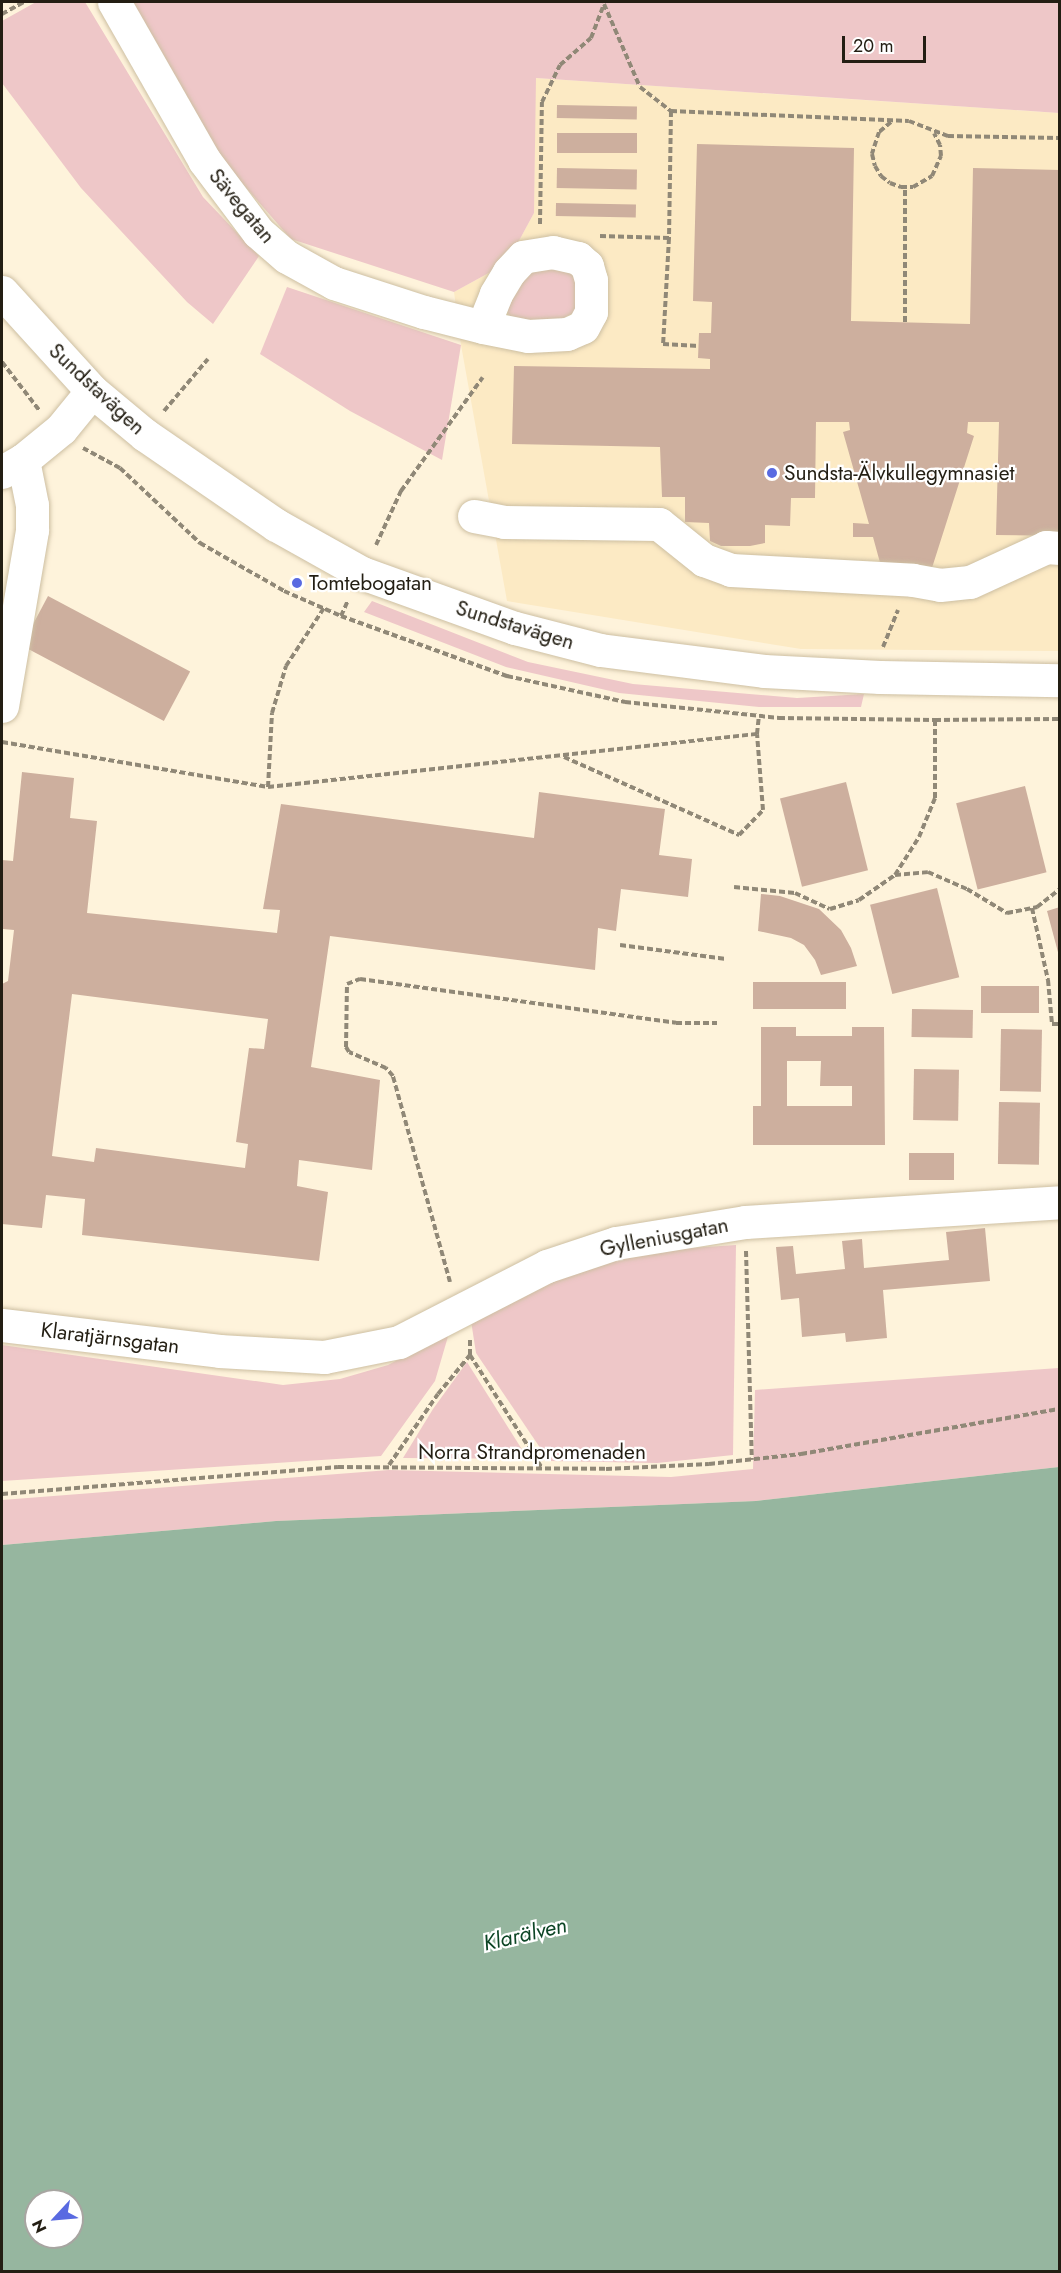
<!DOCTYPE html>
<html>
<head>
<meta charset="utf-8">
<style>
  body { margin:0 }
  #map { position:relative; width:1061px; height:2273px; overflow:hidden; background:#fef3db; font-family:Jost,sans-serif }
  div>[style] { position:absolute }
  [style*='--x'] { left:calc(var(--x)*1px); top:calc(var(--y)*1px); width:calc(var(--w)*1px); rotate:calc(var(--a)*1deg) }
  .built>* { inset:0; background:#fceac4 }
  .green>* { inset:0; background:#eec7c8 }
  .water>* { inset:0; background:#96b69f }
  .building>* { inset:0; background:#cdaf9e; transform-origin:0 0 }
  .path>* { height:4px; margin-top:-2px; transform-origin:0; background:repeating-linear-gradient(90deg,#908877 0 6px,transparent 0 9px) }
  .roads { filter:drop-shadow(0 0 2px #cdbfa2) drop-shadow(0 0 2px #cdbfa2) }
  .minor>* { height:33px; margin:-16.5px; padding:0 16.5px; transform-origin:16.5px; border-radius:16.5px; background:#fff }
  .dots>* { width:16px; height:16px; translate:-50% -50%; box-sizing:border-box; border:3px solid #fff; border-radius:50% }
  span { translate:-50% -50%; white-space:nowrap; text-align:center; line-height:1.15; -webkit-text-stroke:4.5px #fff; paint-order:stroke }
  .street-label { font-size:21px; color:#231e13 }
  .poi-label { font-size:21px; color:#231e13 }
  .left { translate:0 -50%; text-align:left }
  .water-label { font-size:22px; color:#0c4525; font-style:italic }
  .frame { position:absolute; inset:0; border:3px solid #231e13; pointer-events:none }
  .north { position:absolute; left:24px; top:2189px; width:60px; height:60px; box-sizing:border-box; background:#fff; border:2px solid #a7a5a1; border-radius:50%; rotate:244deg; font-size:16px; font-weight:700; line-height:24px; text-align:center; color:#231e13 }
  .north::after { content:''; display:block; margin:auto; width:21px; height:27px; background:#596ae1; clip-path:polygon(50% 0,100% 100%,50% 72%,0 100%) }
  .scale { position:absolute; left:842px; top:36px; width:84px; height:27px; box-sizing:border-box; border:3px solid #231e13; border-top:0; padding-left:8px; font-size:18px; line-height:21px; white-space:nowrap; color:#231e13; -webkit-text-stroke:4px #fff; paint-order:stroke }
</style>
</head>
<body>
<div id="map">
  <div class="built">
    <i style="clip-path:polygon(535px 78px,1059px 113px,1059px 651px,801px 649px,507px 601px,461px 345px,454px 292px,507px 263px,534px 213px)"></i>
  </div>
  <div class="green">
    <i style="clip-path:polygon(36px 2px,85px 2px,203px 197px,259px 256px,213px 324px,187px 302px,81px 188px,2px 83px,2px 21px)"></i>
    <i style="clip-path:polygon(123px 2px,1059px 2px,1059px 113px,536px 78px,534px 213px,507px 263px,454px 292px,291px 239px,213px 150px)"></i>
    <i style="clip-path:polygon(549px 268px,563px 269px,574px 275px,579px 310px,554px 323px,511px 319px,508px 313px,508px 304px,527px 274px)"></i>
    <i style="clip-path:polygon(287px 287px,461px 345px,442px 460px,350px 411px,260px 354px)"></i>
    <i style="clip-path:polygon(372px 601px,528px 662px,633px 684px,797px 698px,864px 694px,861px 707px,759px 707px,619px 693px,506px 667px,364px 612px)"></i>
    <i style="clip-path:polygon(736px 1245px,733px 1455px,657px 1463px,549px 1461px,476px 1353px,471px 1321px,578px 1270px,660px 1250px)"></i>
    <i style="clip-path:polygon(449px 1333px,435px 1381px,381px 1456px,2px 1481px,2px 1345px,283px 1385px,340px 1379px,388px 1365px)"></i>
    <i style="clip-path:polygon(467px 1362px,528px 1459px,403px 1458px,433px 1409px)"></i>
    <i style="clip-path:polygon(1059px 1368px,1059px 1467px,756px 1501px,276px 1521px,2px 1545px,2px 1500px,389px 1470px,671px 1477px,753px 1469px,755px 1390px)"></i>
  </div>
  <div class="water">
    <i style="clip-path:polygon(evenodd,1059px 1467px,1059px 2271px,2px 2271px,2px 1545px,276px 1521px,756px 1501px,1059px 1467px,36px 2201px,72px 2201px,72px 2237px,36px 2237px,36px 2201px)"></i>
  </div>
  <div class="building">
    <i style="left:557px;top:105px;width:80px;height:13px;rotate:1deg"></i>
    <i style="left:557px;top:133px;width:80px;height:20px"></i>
    <i style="clip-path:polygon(697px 144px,854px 148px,851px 321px,970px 324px,973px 168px,1060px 170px,1060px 536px,996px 535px,999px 422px,968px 422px,967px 433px,974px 436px,931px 571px,882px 570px,873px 537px,853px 537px,853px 523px,869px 524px,843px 432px,850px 430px,849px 422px,816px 422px,815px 498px,791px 498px,790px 526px,765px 525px,765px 543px,750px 546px,721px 546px,710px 541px,709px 523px,685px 522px,685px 497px,662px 497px,660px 447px,512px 444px,514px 366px,710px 369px,710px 359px,698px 358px,699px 333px,711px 333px,712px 302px,693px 301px)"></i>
    <i style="left:557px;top:168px;width:80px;height:20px;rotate:1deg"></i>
    <i style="left:556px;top:203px;width:80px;height:13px;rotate:1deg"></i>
    <i style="left:48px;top:596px;width:161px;height:56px;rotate:28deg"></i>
    <i style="clip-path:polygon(evenodd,22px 772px,74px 778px,70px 818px,97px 821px,87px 913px,277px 933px,280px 910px,263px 909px,281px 804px,534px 838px,539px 792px,665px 809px,659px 855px,692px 859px,688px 897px,621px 889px,616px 931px,598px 928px,595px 970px,330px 936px,311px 1067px,380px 1080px,372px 1170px,299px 1160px,297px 1186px,328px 1192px,319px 1261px,82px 1235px,85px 1199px,46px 1195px,42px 1228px,2px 1224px,2px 984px,8px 981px,14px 930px,3px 929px,2px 860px,13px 861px,22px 772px,72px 994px,268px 1019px,264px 1049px,249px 1048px,236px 1142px,248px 1144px,245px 1168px,96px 1148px,94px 1162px,52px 1156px,72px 994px)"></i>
    <i style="left:846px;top:782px;width:91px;height:68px;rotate:76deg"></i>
    <i style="left:1025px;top:786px;width:89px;height:71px;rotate:76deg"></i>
    <i style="left:937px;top:888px;width:92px;height:69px;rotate:76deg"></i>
    <i style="clip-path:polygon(761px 894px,780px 896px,819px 909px,841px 930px,851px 948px,857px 966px,821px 975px,815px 960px,804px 945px,791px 938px,758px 931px)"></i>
    <i style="clip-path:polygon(1060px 907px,1060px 956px,1059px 956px,1047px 911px)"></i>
    <i style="left:753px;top:982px;width:93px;height:27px"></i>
    <i style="left:981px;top:986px;width:58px;height:27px"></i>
    <i style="left:912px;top:1009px;width:61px;height:28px;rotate:1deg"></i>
    <i style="clip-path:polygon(evenodd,761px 1027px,796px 1027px,796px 1036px,852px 1036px,852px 1027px,884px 1027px,885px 1145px,753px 1145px,753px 1106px,761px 1106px,761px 1027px,787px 1061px,821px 1061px,820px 1086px,852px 1086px,852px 1106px,787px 1106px,787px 1061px)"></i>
    <i style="left:1001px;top:1029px;width:41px;height:62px;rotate:1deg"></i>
    <i style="left:914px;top:1069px;width:45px;height:51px;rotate:1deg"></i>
    <i style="left:999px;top:1102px;width:41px;height:62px;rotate:1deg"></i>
    <i style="left:954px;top:1153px;width:27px;height:45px;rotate:90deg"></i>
    <i style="clip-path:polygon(985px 1228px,990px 1281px,883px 1290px,887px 1338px,846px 1342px,845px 1333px,802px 1337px,799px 1298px,781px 1300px,776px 1247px,793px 1246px,796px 1274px,845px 1269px,842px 1241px,862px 1239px,864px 1268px,949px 1260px,946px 1232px)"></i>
  </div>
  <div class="path">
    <i style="--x:2;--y:14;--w:25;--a:-29"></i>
    <i style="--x:671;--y:111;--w:127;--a:90.9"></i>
    <i style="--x:669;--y:238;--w:106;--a:93.2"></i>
    <i style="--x:663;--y:344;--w:36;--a:3"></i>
    <i style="--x:891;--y:122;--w:16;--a:140"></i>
    <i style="--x:879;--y:132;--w:23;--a:108"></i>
    <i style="--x:872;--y:154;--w:12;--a:76"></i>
    <i style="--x:875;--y:166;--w:12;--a:59"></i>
    <i style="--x:881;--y:176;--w:11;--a:38"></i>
    <i style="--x:890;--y:183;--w:12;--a:20"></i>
    <i style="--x:901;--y:187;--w:12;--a:0"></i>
    <i style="--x:913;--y:187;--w:22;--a:-30"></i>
    <i style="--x:932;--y:176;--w:22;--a:-66"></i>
    <i style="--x:941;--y:156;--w:11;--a:-95"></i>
    <i style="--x:940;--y:145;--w:13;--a:-117"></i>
    <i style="--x:540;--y:224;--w:122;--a:-89.1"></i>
    <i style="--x:542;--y:102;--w:41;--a:-64.1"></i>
    <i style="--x:560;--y:65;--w:41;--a:-41.1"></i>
    <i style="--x:591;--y:38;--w:36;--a:-69"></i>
    <i style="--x:604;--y:4;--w:90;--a:66.6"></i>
    <i style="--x:640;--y:87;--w:39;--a:38"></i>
    <i style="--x:671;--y:111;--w:238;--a:2.4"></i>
    <i style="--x:909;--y:121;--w:42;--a:21"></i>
    <i style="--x:948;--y:136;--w:112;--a:1"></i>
    <i style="--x:600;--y:236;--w:69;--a:1.7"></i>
    <i style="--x:905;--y:322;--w:135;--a:-90"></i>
    <i style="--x:2;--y:362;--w:61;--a:52.4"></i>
    <i style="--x:164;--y:411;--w:68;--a:-49.8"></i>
    <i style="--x:83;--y:448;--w:42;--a:28.4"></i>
    <i style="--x:120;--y:468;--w:110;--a:43.2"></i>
    <i style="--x:200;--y:543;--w:97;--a:29.7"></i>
    <i style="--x:284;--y:591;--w:62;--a:23.7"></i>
    <i style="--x:341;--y:616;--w:177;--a:19.9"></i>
    <i style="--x:507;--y:676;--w:121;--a:12.4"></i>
    <i style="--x:625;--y:702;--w:155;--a:5.9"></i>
    <i style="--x:779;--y:718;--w:156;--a:0.7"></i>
    <i style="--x:935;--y:720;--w:125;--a:-0.5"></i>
    <i style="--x:376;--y:545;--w:60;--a:-65.2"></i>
    <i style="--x:401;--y:491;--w:140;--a:-54.3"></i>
    <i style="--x:341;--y:616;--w:17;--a:-66"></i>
    <i style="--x:883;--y:647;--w:40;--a:-68"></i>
    <i style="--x:2;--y:742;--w:270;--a:9.6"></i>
    <i style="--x:268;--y:787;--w:492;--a:-6.2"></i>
    <i style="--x:564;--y:757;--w:192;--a:24"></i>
    <i style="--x:739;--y:835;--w:35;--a:-46"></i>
    <i style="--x:763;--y:810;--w:76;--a:-94.5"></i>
    <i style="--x:757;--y:734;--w:18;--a:-84"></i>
    <i style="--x:268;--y:787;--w:74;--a:-86.9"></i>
    <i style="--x:272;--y:713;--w:49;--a:-73.4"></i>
    <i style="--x:286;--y:666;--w:69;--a:-56.8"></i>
    <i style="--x:895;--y:875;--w:33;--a:-5"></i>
    <i style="--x:928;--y:872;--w:43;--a:23.6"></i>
    <i style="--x:967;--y:889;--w:47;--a:31"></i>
    <i style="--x:1007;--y:913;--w:31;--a:-11"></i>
    <i style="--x:1037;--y:907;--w:29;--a:-38"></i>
    <i style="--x:734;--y:887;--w:61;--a:5.6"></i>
    <i style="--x:795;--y:893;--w:38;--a:25"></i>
    <i style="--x:830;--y:909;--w:30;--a:-17"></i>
    <i style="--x:859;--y:900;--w:44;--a:-34.8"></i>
    <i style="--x:895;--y:875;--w:45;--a:-57.7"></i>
    <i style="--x:919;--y:837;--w:42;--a:-67.7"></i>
    <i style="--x:935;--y:798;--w:78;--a:-90"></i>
    <i style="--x:1032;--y:908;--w:74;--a:77.5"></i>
    <i style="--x:1048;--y:980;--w:44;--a:84.8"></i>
    <i style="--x:1052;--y:1024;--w:8;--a:0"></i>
    <i style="--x:620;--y:945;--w:107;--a:7.5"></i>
    <i style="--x:746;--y:1251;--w:209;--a:88.4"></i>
    <i style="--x:450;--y:1282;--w:214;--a:-105.5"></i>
    <i style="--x:393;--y:1076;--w:11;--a:-131"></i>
    <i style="--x:386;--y:1068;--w:40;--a:-156.6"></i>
    <i style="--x:349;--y:1052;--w:6;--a:-121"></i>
    <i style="--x:346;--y:1047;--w:63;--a:-89.1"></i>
    <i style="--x:347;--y:984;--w:14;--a:-21"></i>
    <i style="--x:360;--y:979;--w:319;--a:7.9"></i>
    <i style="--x:676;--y:1023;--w:41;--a:0"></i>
    <i style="--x:470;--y:1355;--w:134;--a:57.5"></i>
    <i style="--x:389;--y:1465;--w:86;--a:-55.4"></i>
    <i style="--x:438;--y:1394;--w:50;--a:-50.6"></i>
    <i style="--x:470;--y:1355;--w:15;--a:-90"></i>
    <i style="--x:2;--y:1494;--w:337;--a:-4.6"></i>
    <i style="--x:338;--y:1467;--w:268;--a:0.4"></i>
    <i style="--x:606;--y:1469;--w:103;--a:-2.8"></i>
    <i style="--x:709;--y:1464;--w:93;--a:-6.2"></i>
    <i style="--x:801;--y:1454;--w:263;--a:-9.9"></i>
  </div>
  <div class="roads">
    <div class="minor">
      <i style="--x:114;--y:2;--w:182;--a:60.3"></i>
      <i style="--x:204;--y:160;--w:90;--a:53.1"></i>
      <i style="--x:258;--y:232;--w:38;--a:41"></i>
      <i style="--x:287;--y:257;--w:54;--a:29"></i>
      <i style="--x:334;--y:283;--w:95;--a:17.9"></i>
      <i style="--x:424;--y:312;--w:61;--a:14.3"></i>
      <i style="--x:483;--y:327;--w:46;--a:11.3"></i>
      <i style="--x:528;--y:336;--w:39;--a:-3"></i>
      <i style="--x:567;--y:334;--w:17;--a:-24"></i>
      <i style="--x:583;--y:327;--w:17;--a:-62"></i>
      <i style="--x:591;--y:312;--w:32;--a:-90"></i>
      <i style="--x:591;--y:280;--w:15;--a:-106"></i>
      <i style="--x:587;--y:266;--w:12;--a:-138"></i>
      <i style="--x:578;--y:258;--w:26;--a:-167"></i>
      <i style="--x:553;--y:252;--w:30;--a:171"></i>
      <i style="--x:523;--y:257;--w:21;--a:133"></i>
      <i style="--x:509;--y:272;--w:26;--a:121"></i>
      <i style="--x:496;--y:294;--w:35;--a:112"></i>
      <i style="--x:2;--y:292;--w:134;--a:47.7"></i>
      <i style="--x:92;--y:391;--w:69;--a:39.7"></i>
      <i style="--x:145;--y:435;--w:159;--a:34.5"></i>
      <i style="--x:276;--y:525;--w:98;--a:29.2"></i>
      <i style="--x:362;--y:573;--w:163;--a:19.8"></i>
      <i style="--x:515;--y:628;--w:88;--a:14.5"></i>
      <i style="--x:600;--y:650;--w:165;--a:7.3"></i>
      <i style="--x:764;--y:671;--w:116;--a:3"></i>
      <i style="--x:880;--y:677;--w:180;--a:1"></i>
      <i style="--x:2;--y:472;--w:24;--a:-30"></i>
      <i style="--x:23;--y:460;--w:49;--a:-39.2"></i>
      <i style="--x:61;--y:429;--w:49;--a:-50.8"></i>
      <i style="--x:474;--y:516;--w:31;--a:11"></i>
      <i style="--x:504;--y:522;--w:155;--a:0.7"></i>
      <i style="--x:659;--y:524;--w:58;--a:38.7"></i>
      <i style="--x:704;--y:560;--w:29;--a:20"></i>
      <i style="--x:731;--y:570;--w:182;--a:3.1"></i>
      <i style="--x:913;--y:580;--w:27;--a:10"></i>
      <i style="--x:940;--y:585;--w:30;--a:-6"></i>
      <i style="--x:970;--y:582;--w:84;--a:-24.7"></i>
      <i style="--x:1046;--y:547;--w:14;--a:4"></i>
      <i style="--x:2;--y:706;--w:179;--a:-80.3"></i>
      <i style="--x:32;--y:530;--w:25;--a:-90"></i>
      <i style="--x:32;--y:505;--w:46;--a:-101.3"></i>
      <i style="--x:2;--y:1325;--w:219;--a:6.8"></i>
      <i style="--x:219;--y:1351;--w:105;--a:3.3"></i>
      <i style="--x:324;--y:1357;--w:76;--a:-11.3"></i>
      <i style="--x:399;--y:1342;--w:166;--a:-27.2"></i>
      <i style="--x:547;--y:1266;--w:73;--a:-18.4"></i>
      <i style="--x:616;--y:1243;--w:131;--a:-9.2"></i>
      <i style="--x:745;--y:1222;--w:316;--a:-3.6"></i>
    </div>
  </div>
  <div class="dots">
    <i style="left:772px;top:473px;background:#596ae1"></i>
    <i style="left:297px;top:583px;background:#596ae1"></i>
  </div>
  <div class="street-label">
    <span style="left:242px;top:206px;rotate:50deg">Sävegatan</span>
    <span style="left:97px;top:389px;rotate:43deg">Sundstavägen</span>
    <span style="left:515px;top:625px;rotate:17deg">Sundstavägen</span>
    <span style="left:664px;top:1237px;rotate:-11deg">Gylleniusgatan</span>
    <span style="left:110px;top:1338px;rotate:7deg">Klaratjärnsgatan</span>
    <span style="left:532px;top:1452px">Norra Strandpromenaden</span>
  </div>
  <div class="poi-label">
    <span class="left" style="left:784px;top:473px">Sundsta-Älvkullegymnasiet</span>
    <span class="left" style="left:309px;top:583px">Tomtebogatan</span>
  </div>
  <div class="water-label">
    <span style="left:525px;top:1934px;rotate:-13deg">Klarälven</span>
  </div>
  <div class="frame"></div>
  <div class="north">N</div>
  <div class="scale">20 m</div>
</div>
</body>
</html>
